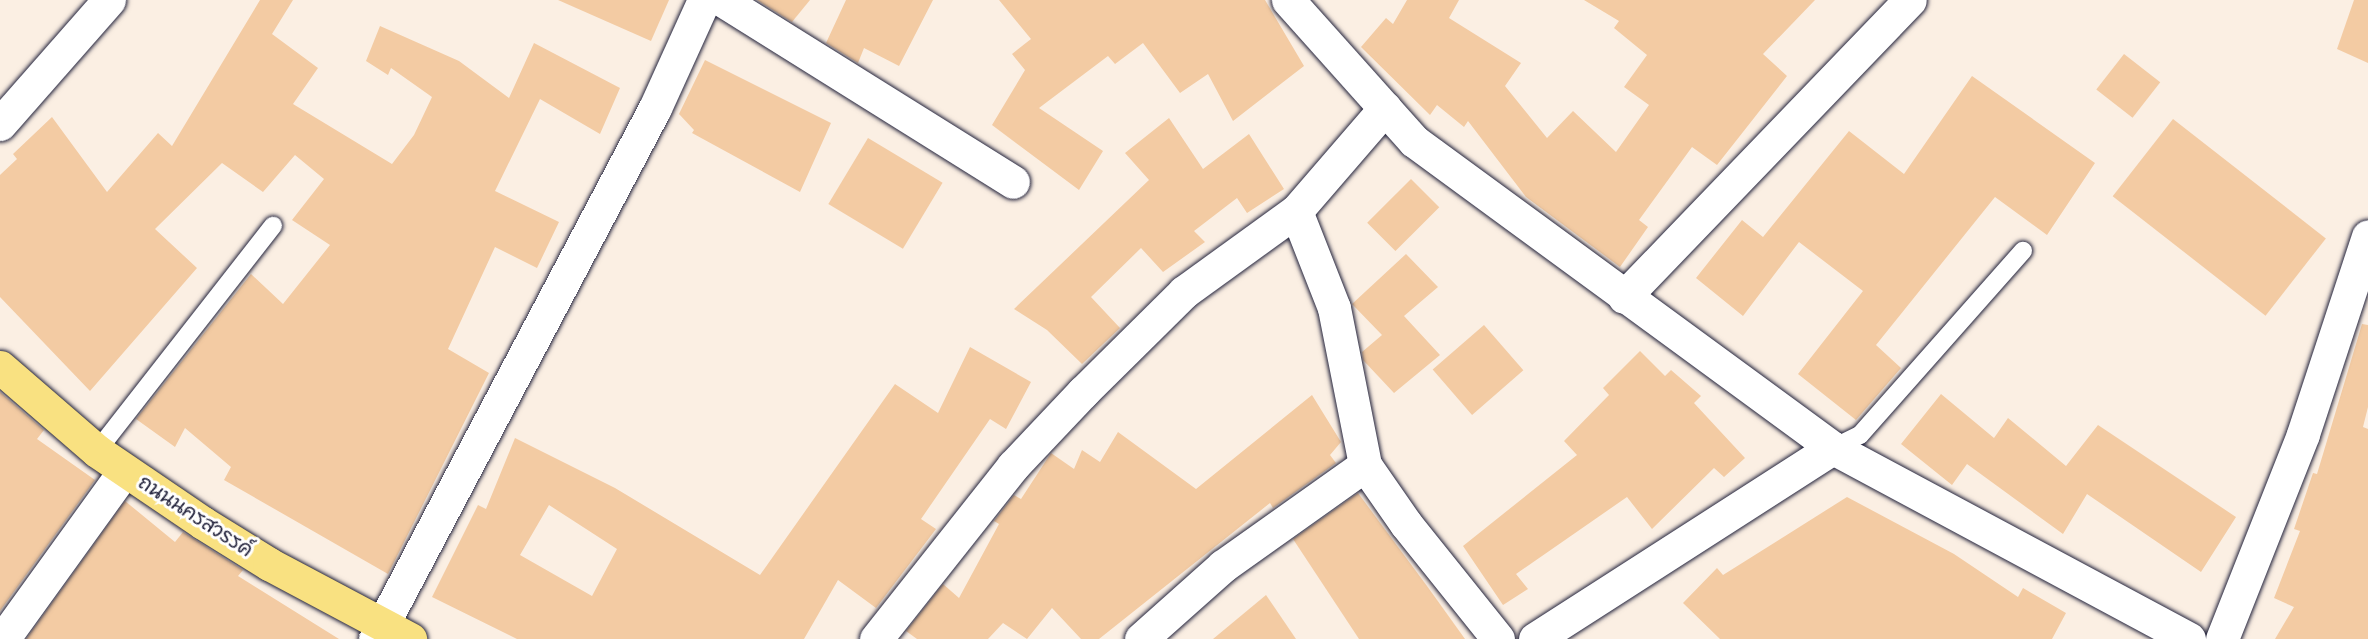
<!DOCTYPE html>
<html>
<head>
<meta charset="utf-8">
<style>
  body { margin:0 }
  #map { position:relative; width:2368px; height:639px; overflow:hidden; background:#fbefe3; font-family:Mynerve,"Playpen Sans Thai",sans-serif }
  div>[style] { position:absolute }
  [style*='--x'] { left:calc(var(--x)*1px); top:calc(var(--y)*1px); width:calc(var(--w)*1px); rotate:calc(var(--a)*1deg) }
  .building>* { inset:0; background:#f3cba3; transform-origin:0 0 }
  .roads { filter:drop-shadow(0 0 2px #22223b) drop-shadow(0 0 2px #22223b) }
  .service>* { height:18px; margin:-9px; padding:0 9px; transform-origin:9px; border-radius:9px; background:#fff }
  .minor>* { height:33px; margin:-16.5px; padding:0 16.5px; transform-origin:16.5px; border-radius:16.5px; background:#fff }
  .primary>* { height:33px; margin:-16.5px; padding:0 16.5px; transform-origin:16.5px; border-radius:16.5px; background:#f9e181 }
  span { translate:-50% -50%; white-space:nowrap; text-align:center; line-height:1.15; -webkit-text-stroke:6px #fff; paint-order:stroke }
  .street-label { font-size:20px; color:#22223b }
</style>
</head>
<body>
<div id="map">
  <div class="building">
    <i style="clip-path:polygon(260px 0,293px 0,272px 34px,318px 68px,293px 104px,392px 164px,414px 135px,432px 97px,391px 68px,388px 75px,366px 61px,380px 26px,459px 61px,509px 98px,534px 43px,620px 88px,600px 134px,540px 99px,495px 191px,559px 222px,537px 268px,495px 247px,448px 349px,489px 373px,388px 574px,224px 480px,231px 467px,185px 428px,175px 447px,136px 419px,251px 274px,283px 304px,330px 245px,292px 220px,324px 179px,295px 155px,263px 192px,222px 163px,155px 229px,197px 268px,90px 391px,0 297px,0 175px,17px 159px,13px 154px,52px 117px,107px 192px,158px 133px,172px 146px)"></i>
    <i style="clip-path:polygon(558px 0,669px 0,651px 41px)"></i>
    <i style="clip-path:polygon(757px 0,810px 0,792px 22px)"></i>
    <i style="clip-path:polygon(846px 0,933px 0,899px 66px,864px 48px,858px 63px,826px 43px)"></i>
    <i style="clip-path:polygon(999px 0,1265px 0,1304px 66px,1233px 121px,1208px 74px,1180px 93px,1143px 43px,1115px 64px,1108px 56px,1039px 108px,1103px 151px,1079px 190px,992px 125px,1025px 70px,1012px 54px,1031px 39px)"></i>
    <i style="clip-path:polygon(1407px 0,1459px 0,1449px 18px,1521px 63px,1505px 86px,1547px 138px,1573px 111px,1616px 152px,1649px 105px,1624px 87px,1647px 55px,1614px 28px,1619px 21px,1584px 0,1815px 0,1763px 54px,1787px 76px,1717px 165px,1692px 147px,1639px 220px,1648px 227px,1620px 267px,1526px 197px,1468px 121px,1464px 127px,1437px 105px,1430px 115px,1361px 47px,1386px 18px,1393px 24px)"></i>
    <i style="clip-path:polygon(2354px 0,2368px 0,2368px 63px,2337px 49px)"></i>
    <i style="left:2124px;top:54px;width:46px;height:45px;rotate:38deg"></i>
    <i style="clip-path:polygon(705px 60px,831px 123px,800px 192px,692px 133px,694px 130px,679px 114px)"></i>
    <i style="clip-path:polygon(1972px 76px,2095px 163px,2047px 235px,1995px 197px,1876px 345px,1901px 368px,1856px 420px,1798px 374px,1863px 291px,1799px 242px,1743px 316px,1696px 278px,1742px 220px,1763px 237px,1849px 131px,1904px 174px)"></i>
    <i style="clip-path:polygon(1169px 118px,1203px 169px,1249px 134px,1284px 189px,1247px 213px,1237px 198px,1194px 231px,1205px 242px,1163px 272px,1141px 248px,1091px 297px,1120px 328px,1082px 364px,1047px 330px,1014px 309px,1149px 180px,1125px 153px)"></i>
    <i style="left:2173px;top:119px;width:194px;height:98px;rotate:38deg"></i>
    <i style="left:868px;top:138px;width:87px;height:77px;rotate:31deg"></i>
    <i style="left:1411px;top:179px;width:40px;height:62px;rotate:45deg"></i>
    <i style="clip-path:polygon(1406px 254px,1438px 287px,1404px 316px,1440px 355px,1394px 393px,1363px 360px,1362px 352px,1382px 335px,1352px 304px)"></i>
    <i style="clip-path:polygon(2362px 324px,2368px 325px,2368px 407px,2363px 427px,2368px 429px,2368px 639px,2275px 639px,2294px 607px,2274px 598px,2300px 531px,2294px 529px,2313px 473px,2317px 474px)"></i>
    <i style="left:1484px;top:325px;width:60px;height:68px;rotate:49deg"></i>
    <i style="clip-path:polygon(evenodd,970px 347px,1031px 382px,1006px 429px,990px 419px,921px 519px,936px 529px,876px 608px,838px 580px,804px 639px,517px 639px,432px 597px,478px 505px,486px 509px,515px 438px,615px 488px,760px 575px,895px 384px,938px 413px,970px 347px,549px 505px,617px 549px,592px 596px,520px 555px,549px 505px)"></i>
    <i style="clip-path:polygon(1640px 351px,1665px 376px,1671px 370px,1701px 396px,1694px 403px,1745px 458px,1724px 477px,1714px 468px,1652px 529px,1627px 497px,1516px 574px,1528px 589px,1503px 605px,1463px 546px,1577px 455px,1564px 441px,1609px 395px,1603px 388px)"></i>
    <i style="clip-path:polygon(0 392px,44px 430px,37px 439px,95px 480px,0 611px)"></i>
    <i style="clip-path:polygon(1941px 394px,1994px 438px,2008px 418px,2066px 466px,2098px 425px,2236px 517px,2201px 572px,2087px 494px,2063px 534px,1967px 464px,1952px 485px,1901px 444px)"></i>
    <i style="clip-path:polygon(1312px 395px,1341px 442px,1330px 455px,1336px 463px,1273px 508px,1270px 503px,1099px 639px,1081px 639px,1052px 608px,1027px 639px,1003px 623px,988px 639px,917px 639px,906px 631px,943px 584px,959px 598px,999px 524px,994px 521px,1014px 495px,1021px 499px,1051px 453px,1074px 469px,1082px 450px,1100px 462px,1118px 432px,1196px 489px)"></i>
    <i style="clip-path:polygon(1358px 493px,1427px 586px,1465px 639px,1359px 639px,1293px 539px)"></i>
    <i style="clip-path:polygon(1847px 497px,1954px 554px,2018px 597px,2023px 588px,2066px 613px,2052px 639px,1720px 639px,1683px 603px,1717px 568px,1723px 575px)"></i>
    <i style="clip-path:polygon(125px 501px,175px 542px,183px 532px,243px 570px,238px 576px,339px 639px,26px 639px)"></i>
    <i style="clip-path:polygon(1266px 595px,1296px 639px,1213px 639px)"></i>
  </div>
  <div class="roads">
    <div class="service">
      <i style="--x:1833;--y:448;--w:30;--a:-26"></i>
      <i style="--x:1860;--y:435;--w:246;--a:-48.5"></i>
      <i style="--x:97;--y:451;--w:286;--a:-52"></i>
    </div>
    <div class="minor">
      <i style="--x:722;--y:0;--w:343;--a:32"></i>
      <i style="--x:1288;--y:0;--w:189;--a:48.2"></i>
      <i style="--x:1414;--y:141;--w:519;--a:36.23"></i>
      <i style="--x:1833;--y:448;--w:404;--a:28.2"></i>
      <i style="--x:1385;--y:108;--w:136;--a:130.8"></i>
      <i style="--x:1296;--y:211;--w:104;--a:68.6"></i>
      <i style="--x:1334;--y:308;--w:160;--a:78.8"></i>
      <i style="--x:1365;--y:465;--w:72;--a:55.2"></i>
      <i style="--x:1406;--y:524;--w:147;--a:51.3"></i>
      <i style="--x:0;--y:124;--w:165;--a:-48.7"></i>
      <i style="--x:1624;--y:297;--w:412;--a:-46.1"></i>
      <i style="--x:3;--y:639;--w:207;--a:-54.2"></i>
      <i style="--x:375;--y:639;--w:600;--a:-62.2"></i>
      <i style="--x:655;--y:108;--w:119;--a:-65.6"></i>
      <i style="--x:876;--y:639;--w:221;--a:-51.6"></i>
      <i style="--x:1013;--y:466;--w:102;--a:-46.6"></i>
      <i style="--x:1083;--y:392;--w:142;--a:-44.7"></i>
      <i style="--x:1184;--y:292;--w:138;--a:-35.9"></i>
      <i style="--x:1141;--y:639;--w:110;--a:-41.7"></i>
      <i style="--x:1223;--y:566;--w:174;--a:-35.4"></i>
      <i style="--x:1535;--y:639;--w:354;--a:-32.7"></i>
      <i style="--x:2222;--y:639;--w:220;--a:-68.4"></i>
      <i style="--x:2303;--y:434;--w:208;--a:-71.8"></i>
    </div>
    <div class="primary">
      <i style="--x:0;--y:367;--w:128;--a:40.9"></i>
      <i style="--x:97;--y:451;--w:128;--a:34.2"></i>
      <i style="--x:203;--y:523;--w:78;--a:31.8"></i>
      <i style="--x:269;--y:564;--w:160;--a:28"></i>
    </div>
  </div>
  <div class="street-label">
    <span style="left:195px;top:517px;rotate:33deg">ถนนนครสวรรค์</span>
  </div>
</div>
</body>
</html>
